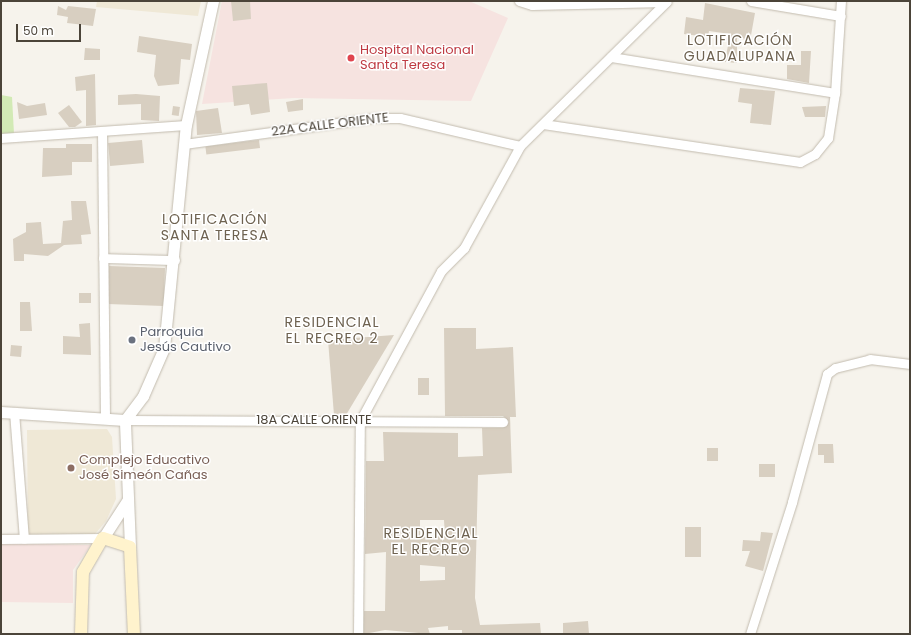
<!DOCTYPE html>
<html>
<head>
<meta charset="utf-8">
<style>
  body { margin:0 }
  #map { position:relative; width:911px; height:635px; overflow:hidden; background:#f6f3ec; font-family:Poppins,sans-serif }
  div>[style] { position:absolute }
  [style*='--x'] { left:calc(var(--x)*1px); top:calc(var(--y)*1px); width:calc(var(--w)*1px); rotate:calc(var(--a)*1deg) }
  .education>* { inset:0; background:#efe8d6 }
  .medical>* { inset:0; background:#f6e3e0 }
  .green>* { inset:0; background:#d2eab5 }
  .building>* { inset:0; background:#d8cfc1; transform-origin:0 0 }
  .roads { filter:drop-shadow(0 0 1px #c2bbae) drop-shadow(0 0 1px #c2bbae) }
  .minor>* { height:9px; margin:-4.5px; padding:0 4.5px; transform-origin:4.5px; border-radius:4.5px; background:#fff }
  .tertiary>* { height:11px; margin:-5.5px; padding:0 5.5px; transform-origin:5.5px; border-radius:5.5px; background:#fff }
  .secondary>* { height:12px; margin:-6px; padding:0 6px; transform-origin:6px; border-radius:6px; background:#fff3cd }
  .dots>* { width:11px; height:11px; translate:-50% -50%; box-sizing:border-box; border:2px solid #fff; border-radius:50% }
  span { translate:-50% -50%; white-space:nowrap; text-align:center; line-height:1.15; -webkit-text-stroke:3px #fff; paint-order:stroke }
  .health-label { font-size:13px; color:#be3a42 }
  .left { translate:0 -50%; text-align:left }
  .street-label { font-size:13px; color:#4b4439 }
  .worship-label { font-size:13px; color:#5b616d }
  .education-label { font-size:13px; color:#785e54 }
  .neighbourhood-label { font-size:14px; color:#6e6250; letter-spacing:1px }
  .frame { position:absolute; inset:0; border:2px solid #4b4439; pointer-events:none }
  .scale { position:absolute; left:16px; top:24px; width:65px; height:18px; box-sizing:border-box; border:2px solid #4b4439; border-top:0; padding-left:5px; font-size:12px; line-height:14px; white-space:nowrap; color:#4b4439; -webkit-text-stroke:3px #fff; paint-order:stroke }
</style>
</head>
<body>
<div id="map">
  <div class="education">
    <i style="clip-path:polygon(97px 1px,201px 1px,198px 16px,96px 7px)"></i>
    <i style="clip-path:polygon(107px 429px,112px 437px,116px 499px,106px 521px,95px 534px,28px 535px,27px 430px)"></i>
  </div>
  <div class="medical">
    <i style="clip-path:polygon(222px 1px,469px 1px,508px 18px,471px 101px,294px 98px,202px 104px)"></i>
    <i style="clip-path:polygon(1px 543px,91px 545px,73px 570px,73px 603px,1px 602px)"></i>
  </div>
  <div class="green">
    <i style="clip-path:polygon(1px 95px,12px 97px,14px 134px,1px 134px)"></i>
  </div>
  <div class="building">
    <i style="clip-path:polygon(231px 1px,250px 1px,251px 19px,233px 21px)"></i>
    <i style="clip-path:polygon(705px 3px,755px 13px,750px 41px,737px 38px,737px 63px,725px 62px,730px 34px,709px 31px,708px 37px,684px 34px,686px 17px,703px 20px)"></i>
    <i style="clip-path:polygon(58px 6px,66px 10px,68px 6px,96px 9px,93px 26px,67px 23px,68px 17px,57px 15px)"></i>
    <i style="clip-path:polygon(139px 36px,192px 44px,190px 60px,181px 59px,179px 84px,158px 86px,154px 76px,156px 55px,137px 52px)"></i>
    <i style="clip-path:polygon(85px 48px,100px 49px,100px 60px,84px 60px)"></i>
    <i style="clip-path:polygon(801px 51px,811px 51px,809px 83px,787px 79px,787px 65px,801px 65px)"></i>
    <i style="clip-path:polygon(95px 74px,96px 125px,86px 126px,86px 90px,76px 91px,75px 77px)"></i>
    <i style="clip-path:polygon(267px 83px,270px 112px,251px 115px,249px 104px,234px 106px,232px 86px)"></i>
    <i style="clip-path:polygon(740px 88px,775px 91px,771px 125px,750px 123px,752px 104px,738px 102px)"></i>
    <i style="clip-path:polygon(136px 94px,160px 96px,159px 121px,141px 120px,141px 104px,118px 105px,118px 95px)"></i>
    <i style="clip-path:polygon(303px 99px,303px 110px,288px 112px,286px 102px)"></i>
    <i style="clip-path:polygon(17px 102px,27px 106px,45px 103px,47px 115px,19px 119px)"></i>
    <i style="clip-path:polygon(69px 105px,82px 122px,75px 127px,69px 127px,58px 113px)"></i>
    <i style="left:173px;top:106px;width:7px;height:9px;rotate:8deg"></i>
    <i style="clip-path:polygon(826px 106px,825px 117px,805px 117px,802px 107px)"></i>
    <i style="clip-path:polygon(218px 108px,222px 133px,197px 135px,196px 111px)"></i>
    <i style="left:142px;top:140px;width:23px;height:34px;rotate:85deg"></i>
    <i style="left:259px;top:140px;width:8px;height:54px;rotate:83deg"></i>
    <i style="clip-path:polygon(66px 144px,92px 144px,92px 162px,72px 162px,72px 175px,42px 177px,43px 148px,66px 148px)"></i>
    <i style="clip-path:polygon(71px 201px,86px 201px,91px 234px,81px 235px,82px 244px,64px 245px,48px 256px,24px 254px,24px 261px,14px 261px,13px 239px,26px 232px,26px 223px,41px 222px,43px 244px,61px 243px,63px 221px,72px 220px)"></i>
    <i style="left:109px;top:266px;width:56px;height:38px;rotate:2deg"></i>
    <i style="left:79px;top:293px;width:12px;height:10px"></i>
    <i style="clip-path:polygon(20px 302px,30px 302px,32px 331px,20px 331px)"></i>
    <i style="clip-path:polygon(90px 323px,91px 355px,63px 354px,63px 336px,80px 337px,79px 324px)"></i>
    <i style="clip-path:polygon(evenodd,444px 328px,476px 328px,476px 349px,513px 347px,516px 417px,510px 417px,512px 473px,478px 475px,475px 598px,480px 625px,540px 623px,541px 634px,462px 634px,462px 630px,448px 630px,448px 626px,428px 628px,430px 634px,385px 630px,364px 634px,364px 611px,385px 611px,386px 552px,365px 554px,366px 461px,384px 461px,383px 432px,458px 433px,458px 457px,483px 456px,482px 428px,503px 428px,509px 422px,503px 416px,445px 416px,444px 328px,420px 520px,444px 520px,445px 536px,420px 537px,420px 520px,444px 328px,420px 565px,445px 567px,445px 580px,420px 581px,420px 565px)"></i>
    <i style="clip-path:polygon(394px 335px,346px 415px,334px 415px,328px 340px)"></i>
    <i style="left:11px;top:345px;width:11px;height:11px;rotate:5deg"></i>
    <i style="left:418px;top:378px;width:11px;height:17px"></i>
    <i style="clip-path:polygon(818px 444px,833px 444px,834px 463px,824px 463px,824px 455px,818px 455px)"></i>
    <i style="left:707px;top:448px;width:11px;height:13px"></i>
    <i style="left:759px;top:464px;width:16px;height:13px"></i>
    <i style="left:685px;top:527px;width:16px;height:30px"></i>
    <i style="clip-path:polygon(761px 532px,773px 533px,763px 571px,745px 566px,750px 551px,742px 551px,743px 540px,760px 541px)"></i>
    <i style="clip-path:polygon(588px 621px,589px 634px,563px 634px,563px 623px)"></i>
  </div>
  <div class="roads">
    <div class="minor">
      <i style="--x:519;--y:1;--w:14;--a:17"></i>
      <i style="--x:532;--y:5;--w:134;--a:-1.3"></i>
      <i style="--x:751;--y:1;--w:91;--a:9.5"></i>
      <i style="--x:611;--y:57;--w:227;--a:9.1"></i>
      <i style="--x:835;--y:93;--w:92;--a:-86.3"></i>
      <i style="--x:543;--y:124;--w:260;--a:8.4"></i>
      <i style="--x:800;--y:162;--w:17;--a:-28"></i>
      <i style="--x:815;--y:154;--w:21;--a:-51"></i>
      <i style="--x:828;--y:138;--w:46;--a:-81.2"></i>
      <i style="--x:102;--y:131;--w:286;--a:89.4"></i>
      <i style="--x:1;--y:138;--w:185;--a:-4"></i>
      <i style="--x:184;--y:144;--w:193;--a:-7.8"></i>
      <i style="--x:375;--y:118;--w:25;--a:0"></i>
      <i style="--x:400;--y:118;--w:123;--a:13.1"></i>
      <i style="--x:103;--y:258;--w:72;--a:1.6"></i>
      <i style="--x:14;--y:412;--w:127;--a:85.5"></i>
      <i style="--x:125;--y:420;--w:378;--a:0.3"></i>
      <i style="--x:1;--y:539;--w:102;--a:-0.6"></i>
      <i style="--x:358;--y:634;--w:213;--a:-89.5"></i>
      <i style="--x:360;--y:421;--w:170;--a:-61.6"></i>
      <i style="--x:441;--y:271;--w:33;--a:-45"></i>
      <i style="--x:464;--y:248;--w:116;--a:-61.2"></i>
      <i style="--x:520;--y:146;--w:206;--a:-44.6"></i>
      <i style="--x:750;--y:634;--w:139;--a:-72.3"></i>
      <i style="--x:792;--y:502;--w:133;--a:-74.7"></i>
      <i style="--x:827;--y:374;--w:10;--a:-37"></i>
      <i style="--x:835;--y:368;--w:36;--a:-14"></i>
      <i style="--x:870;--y:359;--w:40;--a:7.1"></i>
    </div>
    <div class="tertiary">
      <i style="--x:1;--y:412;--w:124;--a:3.7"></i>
      <i style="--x:103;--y:538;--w:44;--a:-57"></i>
      <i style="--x:130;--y:547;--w:127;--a:-92.3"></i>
      <i style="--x:125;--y:420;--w:30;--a:-53"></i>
      <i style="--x:143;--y:396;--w:52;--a:-66.4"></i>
      <i style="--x:164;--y:348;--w:224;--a:-84.4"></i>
      <i style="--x:186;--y:125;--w:127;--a:-77.7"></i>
    </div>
    <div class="secondary">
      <i style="--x:81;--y:634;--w:62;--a:-88.2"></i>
      <i style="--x:83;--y:572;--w:39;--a:-60"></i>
      <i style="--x:103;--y:538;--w:28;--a:18"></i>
      <i style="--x:130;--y:547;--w:87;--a:87.4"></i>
    </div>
  </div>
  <div class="dots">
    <i style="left:351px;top:58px;background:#e0444e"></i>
    <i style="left:132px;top:340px;background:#6b7280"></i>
    <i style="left:71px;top:468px;background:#8d6e63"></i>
  </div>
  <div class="health-label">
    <span class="left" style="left:360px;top:58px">Hospital Nacional<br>Santa Teresa</span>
  </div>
  <div class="street-label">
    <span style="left:330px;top:125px;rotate:-7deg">22A CALLE ORIENTE</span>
    <span style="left:314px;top:420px">18A CALLE ORIENTE</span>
  </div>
  <div class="worship-label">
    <span class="left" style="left:140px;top:340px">Parroquia<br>Jesús Cautivo</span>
  </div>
  <div class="education-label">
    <span class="left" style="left:79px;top:468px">Complejo Educativo<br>José Simeón Cañas</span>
  </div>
  <div class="neighbourhood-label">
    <span style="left:740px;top:48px">LOTIFICACIÓN<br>GUADALUPANA</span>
    <span style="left:215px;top:227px">LOTIFICACIÓN<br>SANTA TERESA</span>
    <span style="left:332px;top:330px">RESIDENCIAL<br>EL RECREO 2</span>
    <span style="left:431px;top:541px">RESIDENCIAL<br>EL RECREO</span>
  </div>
  <div class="frame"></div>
  <div class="scale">50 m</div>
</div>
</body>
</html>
